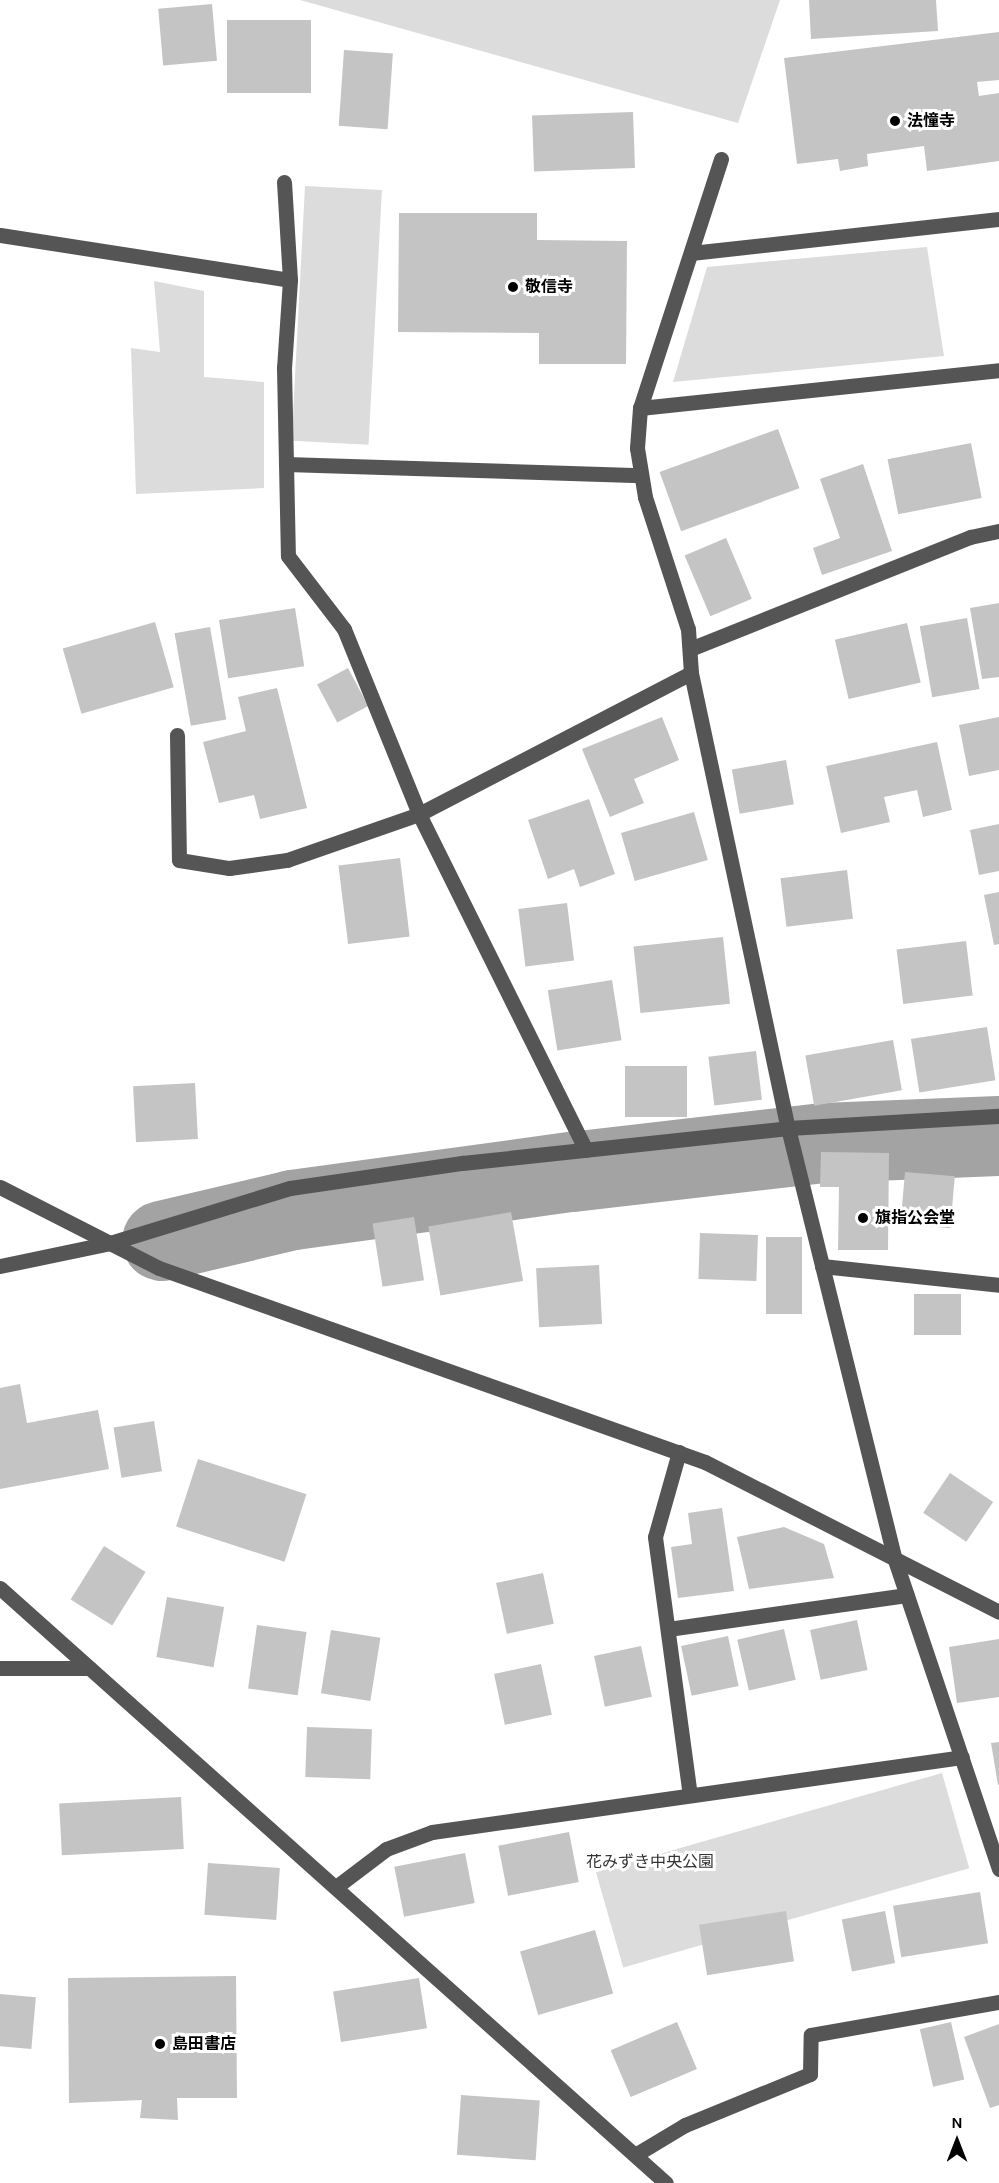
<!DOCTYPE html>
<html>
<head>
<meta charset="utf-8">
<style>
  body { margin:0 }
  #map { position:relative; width:999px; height:2183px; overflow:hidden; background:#fff; font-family:Karla,"Noto Sans JP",sans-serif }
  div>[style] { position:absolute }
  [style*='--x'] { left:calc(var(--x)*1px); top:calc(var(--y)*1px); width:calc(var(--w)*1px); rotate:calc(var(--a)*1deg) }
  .green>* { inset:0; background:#dcdcdc; transform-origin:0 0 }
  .river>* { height:80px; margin:-40px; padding:0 40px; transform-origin:40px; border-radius:40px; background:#a3a3a3 }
  .building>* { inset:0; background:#c4c4c4; transform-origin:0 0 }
  .minor>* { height:15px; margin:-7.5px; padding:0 7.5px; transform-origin:7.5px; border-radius:7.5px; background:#555 }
  .dots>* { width:16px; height:16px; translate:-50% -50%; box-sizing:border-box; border:3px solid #fff; border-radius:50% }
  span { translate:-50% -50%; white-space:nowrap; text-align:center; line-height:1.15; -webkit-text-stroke:6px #fff; paint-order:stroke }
  .poi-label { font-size:16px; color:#000; font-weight:700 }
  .left { translate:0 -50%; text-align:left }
  .park-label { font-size:16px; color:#333 }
  .north { position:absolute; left:927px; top:2111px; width:60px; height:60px; -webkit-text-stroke:4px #fff; paint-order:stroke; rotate:0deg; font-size:16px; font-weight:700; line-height:24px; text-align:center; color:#000 }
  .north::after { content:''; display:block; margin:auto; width:21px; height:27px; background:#000; clip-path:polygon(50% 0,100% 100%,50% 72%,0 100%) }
</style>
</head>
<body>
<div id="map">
  <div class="green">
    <i style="clip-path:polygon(300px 0,780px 0,738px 123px)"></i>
    <i style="left:305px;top:186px;width:77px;height:255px;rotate:3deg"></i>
    <i style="clip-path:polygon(927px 247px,944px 356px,673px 382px,707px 267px)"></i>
    <i style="clip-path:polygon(154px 281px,204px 291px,204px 377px,264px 382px,264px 488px,136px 494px,131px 348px,160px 352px)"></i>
    <i style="left:942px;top:1773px;width:99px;height:360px;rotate:74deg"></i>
  </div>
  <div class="river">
    <i style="--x:162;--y:1241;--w:135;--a:-13.3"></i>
    <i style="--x:293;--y:1210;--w:282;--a:-7.8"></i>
    <i style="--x:572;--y:1172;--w:253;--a:-6.6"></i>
    <i style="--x:823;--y:1143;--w:176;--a:-2.3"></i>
  </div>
  <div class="building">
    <i style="clip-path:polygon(809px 0,936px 0,938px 31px,811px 39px)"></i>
    <i style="left:212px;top:4px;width:57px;height:54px;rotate:85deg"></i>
    <i style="left:311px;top:20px;width:73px;height:84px;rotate:90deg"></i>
    <i style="clip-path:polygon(999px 32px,999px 80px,977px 82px,979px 96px,999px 93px,999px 161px,927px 171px,924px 146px,867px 154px,868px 166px,840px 171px,838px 159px,797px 164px,784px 58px)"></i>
    <i style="left:344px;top:50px;width:49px;height:76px;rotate:4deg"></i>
    <i style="left:633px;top:112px;width:56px;height:101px;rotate:88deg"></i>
    <i style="clip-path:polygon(399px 213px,537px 213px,537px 240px,627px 241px,626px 364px,539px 364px,539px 333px,398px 332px)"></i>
    <i style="left:778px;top:429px;width:63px;height:126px;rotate:70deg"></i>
    <i style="left:971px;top:443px;width:56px;height:85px;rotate:79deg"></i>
    <i style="clip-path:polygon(863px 464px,892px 551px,822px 575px,813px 548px,840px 538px,820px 479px)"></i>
    <i style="left:726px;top:538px;width:66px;height:45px;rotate:67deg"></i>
    <i style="clip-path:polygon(999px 603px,999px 677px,982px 679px,970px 608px)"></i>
    <i style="left:295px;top:608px;width:59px;height:77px;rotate:81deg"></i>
    <i style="left:967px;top:618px;width:72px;height:48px;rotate:80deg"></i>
    <i style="left:155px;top:622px;width:68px;height:96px;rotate:74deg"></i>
    <i style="left:907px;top:623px;width:61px;height:74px;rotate:77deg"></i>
    <i style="left:210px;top:627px;width:94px;height:36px;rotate:80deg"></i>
    <i style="left:348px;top:668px;width:43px;height:35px;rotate:62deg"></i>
    <i style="clip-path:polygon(277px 688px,307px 808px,260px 819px,254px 795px,219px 803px,203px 742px,246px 731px,238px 697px)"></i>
    <i style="clip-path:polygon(662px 717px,679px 760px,634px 779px,644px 803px,610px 817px,582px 749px)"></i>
    <i style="clip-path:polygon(999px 717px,999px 770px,969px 776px,959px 725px)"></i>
    <i style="clip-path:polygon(937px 742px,952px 810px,923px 817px,917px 790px,884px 797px,890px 822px,841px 833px,826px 766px)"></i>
    <i style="left:786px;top:760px;width:45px;height:55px;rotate:80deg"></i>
    <i style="clip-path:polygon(589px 799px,615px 874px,580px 887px,574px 869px,548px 879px,528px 820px)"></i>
    <i style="left:694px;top:812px;width:50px;height:76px;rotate:74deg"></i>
    <i style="clip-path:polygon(999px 824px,999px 871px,979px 875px,970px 830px)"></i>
    <i style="left:400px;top:858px;width:79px;height:62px;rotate:83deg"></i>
    <i style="left:847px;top:870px;width:49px;height:67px;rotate:83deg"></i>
    <i style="clip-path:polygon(999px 892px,999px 944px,994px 945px,984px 895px)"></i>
    <i style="left:567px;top:903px;width:58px;height:49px;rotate:83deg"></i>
    <i style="left:723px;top:937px;width:67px;height:90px;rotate:84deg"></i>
    <i style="left:966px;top:941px;width:55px;height:70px;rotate:83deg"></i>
    <i style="left:612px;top:980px;width:61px;height:65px;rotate:81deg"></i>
    <i style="left:987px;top:1027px;width:54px;height:77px;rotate:81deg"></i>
    <i style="left:893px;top:1040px;width:51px;height:89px;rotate:80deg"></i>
    <i style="left:756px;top:1051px;width:49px;height:48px;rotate:83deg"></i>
    <i style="left:625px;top:1066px;width:62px;height:51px"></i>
    <i style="left:195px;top:1083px;width:56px;height:62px;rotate:87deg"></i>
    <i style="clip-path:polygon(821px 1152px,889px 1153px,888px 1250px,838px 1250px,839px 1187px,820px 1187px)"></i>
    <i style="left:905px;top:1172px;width:50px;height:52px;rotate:5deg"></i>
    <i style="left:511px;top:1212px;width:70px;height:84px;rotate:80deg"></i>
    <i style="left:414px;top:1217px;width:64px;height:42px;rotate:81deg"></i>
    <i style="left:700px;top:1233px;width:58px;height:46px;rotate:2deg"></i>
    <i style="left:766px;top:1237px;width:36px;height:77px"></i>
    <i style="left:599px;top:1265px;width:59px;height:63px;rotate:87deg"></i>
    <i style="left:914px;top:1294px;width:47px;height:41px"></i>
    <i style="clip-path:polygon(20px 1384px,27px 1423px,98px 1410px,109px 1469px,0 1489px,0 1388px)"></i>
    <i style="left:154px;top:1421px;width:51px;height:41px;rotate:81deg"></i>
    <i style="left:198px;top:1459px;width:114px;height:71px;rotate:18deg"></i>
    <i style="left:950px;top:1473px;width:52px;height:48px;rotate:34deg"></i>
    <i style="clip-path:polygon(722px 1508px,734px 1591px,678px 1598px,671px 1547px,692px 1544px,688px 1513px)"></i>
    <i style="clip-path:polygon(784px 1527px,824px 1544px,834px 1578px,749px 1589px,737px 1537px)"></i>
    <i style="left:104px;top:1546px;width:49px;height:63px;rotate:32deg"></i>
    <i style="left:543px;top:1573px;width:52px;height:48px;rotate:78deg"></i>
    <i style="left:167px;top:1597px;width:58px;height:61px;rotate:10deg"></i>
    <i style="left:857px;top:1620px;width:51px;height:48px;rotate:78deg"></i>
    <i style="left:257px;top:1625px;width:50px;height:64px;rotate:8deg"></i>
    <i style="left:784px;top:1629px;width:52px;height:48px;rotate:77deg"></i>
    <i style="left:331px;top:1630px;width:50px;height:64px;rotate:9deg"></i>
    <i style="left:728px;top:1636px;width:51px;height:48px;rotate:78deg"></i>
    <i style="clip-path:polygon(999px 1639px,999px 1697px,957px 1703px,949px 1647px)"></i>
    <i style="left:641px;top:1646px;width:52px;height:48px;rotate:78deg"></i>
    <i style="left:541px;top:1664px;width:52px;height:48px;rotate:78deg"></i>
    <i style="left:307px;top:1727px;width:65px;height:50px;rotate:2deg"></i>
    <i style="clip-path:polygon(999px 1742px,999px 1785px,998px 1785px,991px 1743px)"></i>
    <i style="left:181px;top:1797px;width:52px;height:122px;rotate:87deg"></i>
    <i style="left:569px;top:1832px;width:51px;height:72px;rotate:79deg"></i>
    <i style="left:465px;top:1853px;width:51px;height:72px;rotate:79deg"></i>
    <i style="left:208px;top:1863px;width:72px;height:52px;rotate:4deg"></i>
    <i style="left:980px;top:1892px;width:52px;height:88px;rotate:81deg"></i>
    <i style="left:786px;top:1911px;width:51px;height:88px;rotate:81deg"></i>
    <i style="left:885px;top:1911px;width:53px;height:44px;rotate:79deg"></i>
    <i style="left:595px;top:1930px;width:66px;height:78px;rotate:74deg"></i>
    <i style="clip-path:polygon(236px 1976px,237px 2098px,177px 2098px,178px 2120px,140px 2118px,142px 2100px,69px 2103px,68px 1978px)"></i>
    <i style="left:419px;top:1978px;width:51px;height:87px;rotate:81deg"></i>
    <i style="left:0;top:1994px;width:36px;height:52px;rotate:5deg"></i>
    <i style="left:677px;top:2022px;width:51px;height:72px;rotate:67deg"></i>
    <i style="left:951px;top:2022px;width:59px;height:32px;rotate:77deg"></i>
    <i style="clip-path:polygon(999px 2024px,999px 2105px,990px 2108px,964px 2037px)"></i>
    <i style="left:461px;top:2095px;width:79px;height:60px;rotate:4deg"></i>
  </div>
  <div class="minor">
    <i style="--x:721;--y:159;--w:262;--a:108"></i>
    <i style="--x:640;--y:408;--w:40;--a:94.3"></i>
    <i style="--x:637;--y:448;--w:50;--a:80.7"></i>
    <i style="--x:645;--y:497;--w:139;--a:72"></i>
    <i style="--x:688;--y:629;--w:44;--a:86.1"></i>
    <i style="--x:691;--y:673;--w:465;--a:78"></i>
    <i style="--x:788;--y:1128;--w:445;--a:76.1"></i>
    <i style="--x:895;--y:1560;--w:326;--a:71.4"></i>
    <i style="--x:284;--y:182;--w:98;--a:86.5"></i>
    <i style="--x:290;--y:280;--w:88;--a:93.9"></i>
    <i style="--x:284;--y:368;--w:188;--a:88.8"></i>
    <i style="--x:288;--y:556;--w:92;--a:52.5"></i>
    <i style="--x:344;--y:629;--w:200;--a:67.9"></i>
    <i style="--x:419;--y:814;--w:375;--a:63.6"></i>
    <i style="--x:0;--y:235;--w:293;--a:8.8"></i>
    <i style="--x:691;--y:253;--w:310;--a:-6.3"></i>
    <i style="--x:640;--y:408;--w:361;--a:-6"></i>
    <i style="--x:286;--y:464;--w:355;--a:1.8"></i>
    <i style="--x:690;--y:649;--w:302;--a:-21.8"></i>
    <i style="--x:970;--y:537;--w:30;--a:-12"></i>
    <i style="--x:177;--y:735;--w:125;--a:89.1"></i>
    <i style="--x:179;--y:860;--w:51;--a:9.1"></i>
    <i style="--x:229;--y:868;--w:59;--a:-7.9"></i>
    <i style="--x:287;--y:860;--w:140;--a:-19.2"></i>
    <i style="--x:419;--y:814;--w:306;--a:-27.4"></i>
    <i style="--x:0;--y:1187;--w:178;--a:27"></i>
    <i style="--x:159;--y:1268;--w:579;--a:19.56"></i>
    <i style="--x:705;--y:1462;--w:330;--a:27"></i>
    <i style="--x:0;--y:1266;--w:112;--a:-11.8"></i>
    <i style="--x:110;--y:1243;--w:188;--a:-17"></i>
    <i style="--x:290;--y:1188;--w:174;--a:-8.3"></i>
    <i style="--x:462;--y:1163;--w:328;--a:-6.1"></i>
    <i style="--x:788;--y:1128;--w:211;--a:-3.3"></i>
    <i style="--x:822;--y:1266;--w:178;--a:6.1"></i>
    <i style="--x:679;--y:1452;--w:88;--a:105.8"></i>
    <i style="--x:655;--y:1537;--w:260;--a:82.3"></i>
    <i style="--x:0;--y:1588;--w:893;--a:41.78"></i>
    <i style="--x:668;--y:1629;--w:241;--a:-8.1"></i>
    <i style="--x:0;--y:1668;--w:89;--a:0"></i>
    <i style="--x:336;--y:1887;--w:63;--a:-37.2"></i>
    <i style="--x:386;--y:1849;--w:49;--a:-20.3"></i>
    <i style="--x:432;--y:1832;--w:535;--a:-8.05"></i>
    <i style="--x:635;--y:2155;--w:58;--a:-31"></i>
    <i style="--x:685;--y:2125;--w:135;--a:-22.2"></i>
    <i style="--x:810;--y:2074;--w:39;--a:-89"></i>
    <i style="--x:811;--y:2035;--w:191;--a:-10"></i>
  </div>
  <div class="dots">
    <i style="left:895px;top:121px;background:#000"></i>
    <i style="left:513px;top:287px;background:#000"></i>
    <i style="left:863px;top:1218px;background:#000"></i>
    <i style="left:160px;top:2044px;background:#000"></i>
  </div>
  <div class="poi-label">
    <span class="left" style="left:907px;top:121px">法憧寺</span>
    <span class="left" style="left:525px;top:287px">敬信寺</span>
    <span class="left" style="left:875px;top:1218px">旗指公会堂</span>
    <span class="left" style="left:172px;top:2044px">島田書店</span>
  </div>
  <div class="park-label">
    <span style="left:650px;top:1862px">花みずき中央公園</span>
  </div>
  <div class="north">N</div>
</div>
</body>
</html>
